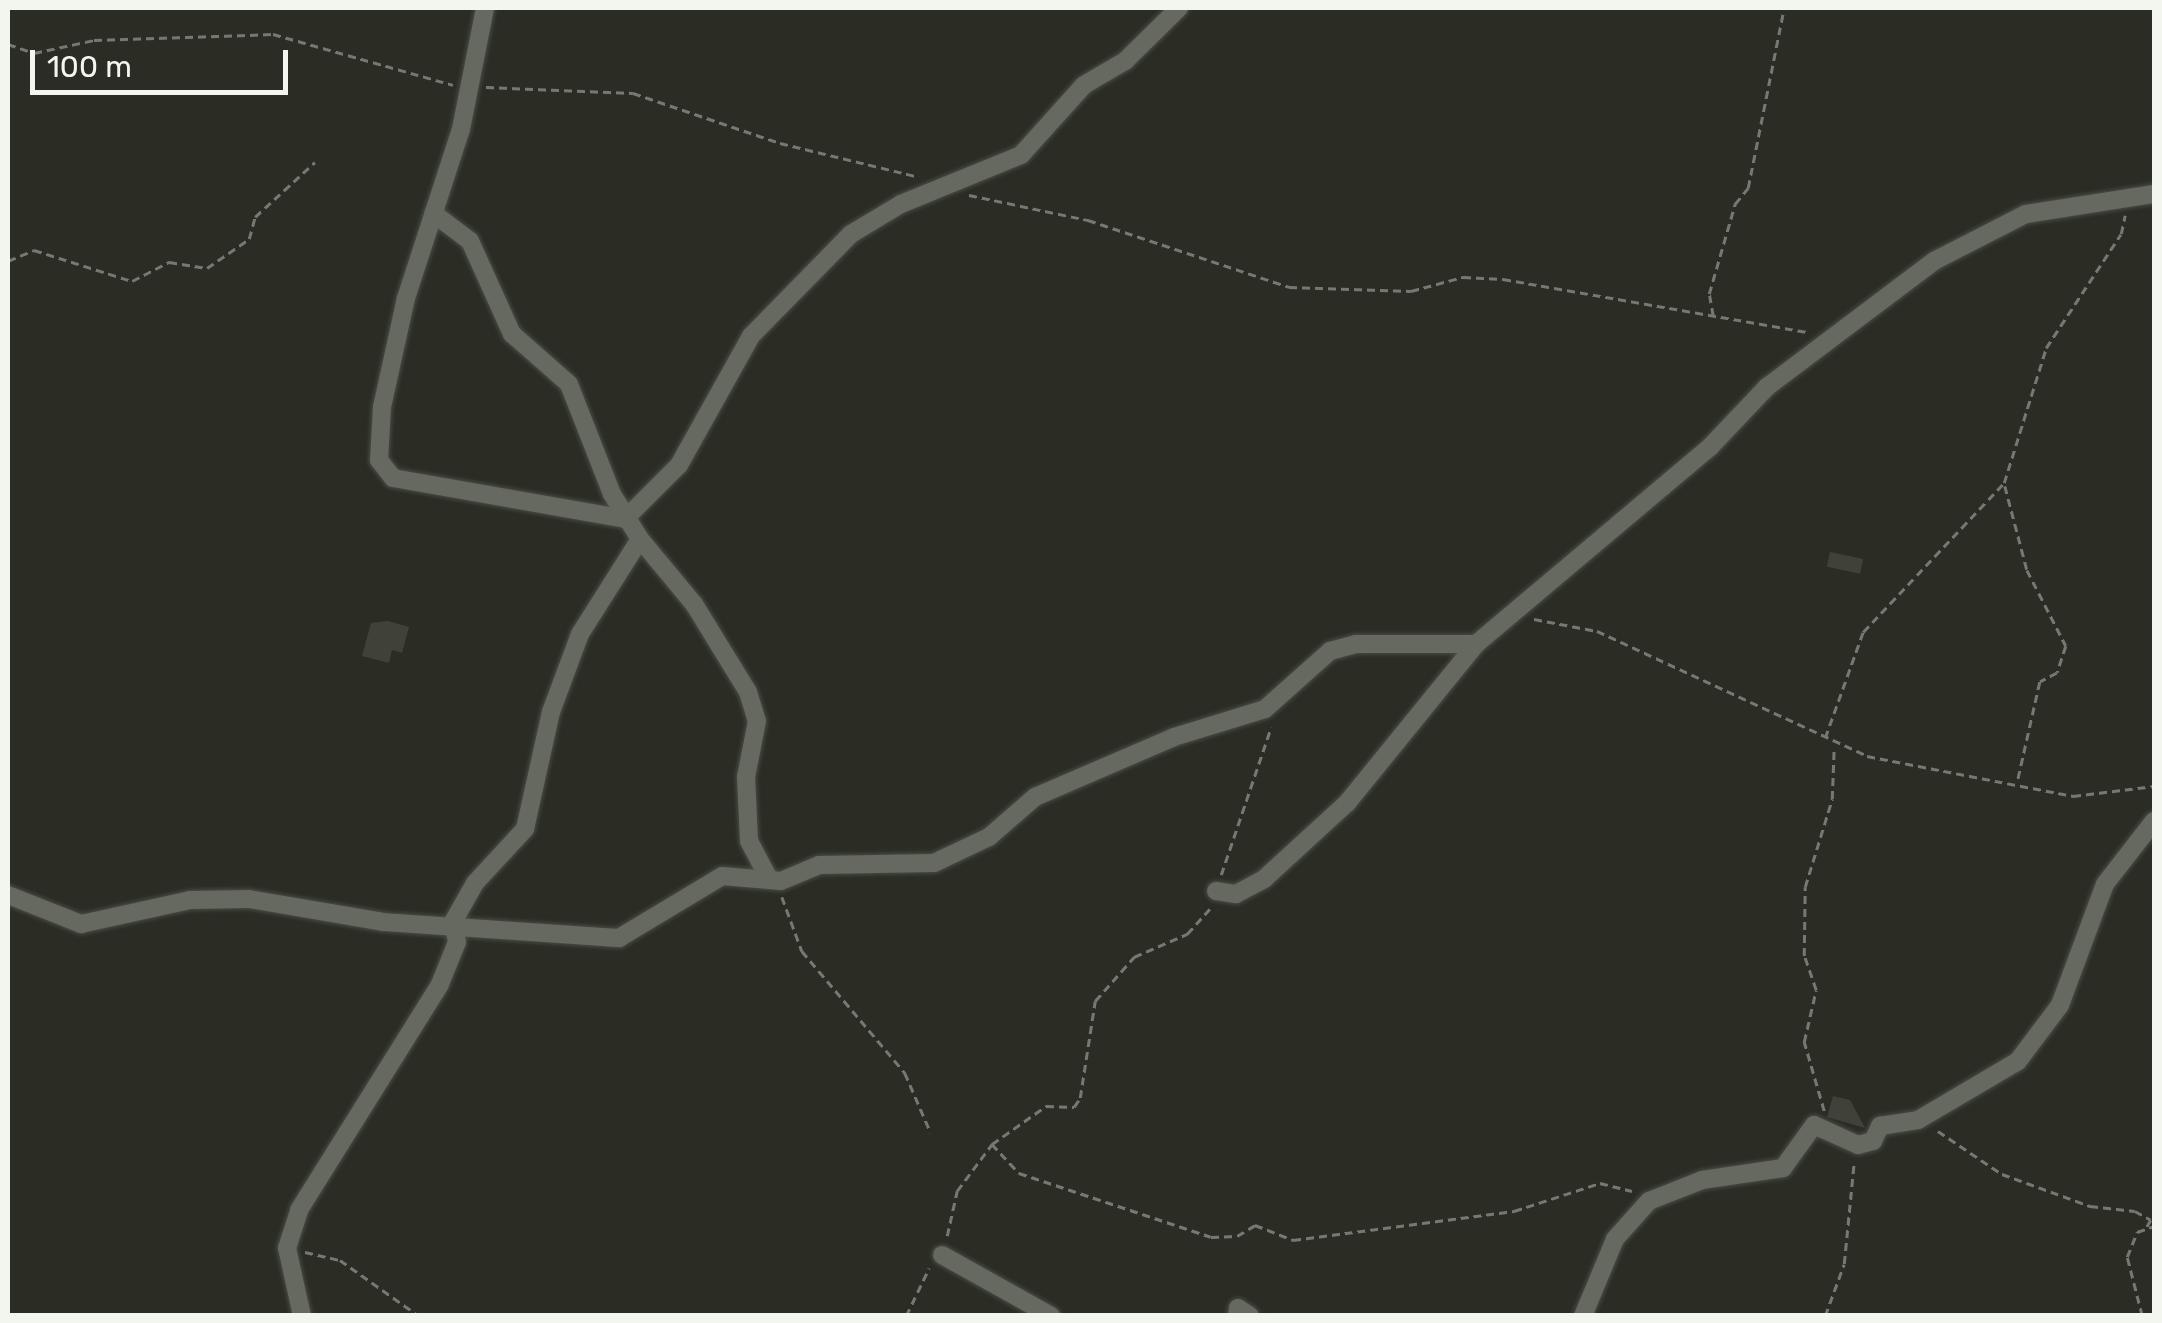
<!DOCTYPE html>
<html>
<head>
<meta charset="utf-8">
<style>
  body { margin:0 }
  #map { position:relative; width:2162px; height:1323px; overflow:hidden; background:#2b2d25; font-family:Rubik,sans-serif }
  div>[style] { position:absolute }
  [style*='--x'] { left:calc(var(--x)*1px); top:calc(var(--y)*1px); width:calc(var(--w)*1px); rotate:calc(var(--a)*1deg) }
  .building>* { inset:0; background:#404239; transform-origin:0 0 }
  .path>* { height:2.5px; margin-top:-1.25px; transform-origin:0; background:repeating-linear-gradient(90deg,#767871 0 8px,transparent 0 13px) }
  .roads { filter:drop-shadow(0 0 2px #4a4c44) drop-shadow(0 0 2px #4a4c44) }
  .minor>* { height:18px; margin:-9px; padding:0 9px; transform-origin:9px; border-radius:9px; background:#66695f }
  span { translate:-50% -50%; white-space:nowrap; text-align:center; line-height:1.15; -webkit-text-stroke:8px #2b2d25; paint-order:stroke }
  .frame { position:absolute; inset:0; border:10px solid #f3f5ef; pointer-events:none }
  .scale { position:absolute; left:30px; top:50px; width:258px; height:45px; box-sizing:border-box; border:5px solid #f3f5ef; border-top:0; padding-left:12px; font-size:30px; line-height:35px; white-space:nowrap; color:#f3f5ef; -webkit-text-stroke:8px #2b2d25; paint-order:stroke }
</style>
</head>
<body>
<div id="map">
  <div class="building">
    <i style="left:1830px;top:552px;width:34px;height:15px;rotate:12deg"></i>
    <i style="clip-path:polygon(388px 621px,409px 627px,402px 653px,392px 650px,389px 663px,362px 656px,371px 623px)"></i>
    <i style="clip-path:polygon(1833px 1096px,1850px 1100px,1865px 1128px,1827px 1117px)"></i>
  </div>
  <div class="path">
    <i style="--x:8;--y:44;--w:28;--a:19"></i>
    <i style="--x:34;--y:53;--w:61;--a:-12.2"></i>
    <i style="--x:94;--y:40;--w:179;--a:-1.9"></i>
    <i style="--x:273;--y:34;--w:187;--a:15.8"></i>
    <i style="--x:486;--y:87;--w:147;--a:2.3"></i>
    <i style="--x:633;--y:93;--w:155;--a:18.8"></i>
    <i style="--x:780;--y:143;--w:143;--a:13.7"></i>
    <i style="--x:969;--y:195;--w:122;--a:11.9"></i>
    <i style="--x:1088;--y:220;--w:212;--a:18.4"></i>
    <i style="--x:1289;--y:287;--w:122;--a:1.9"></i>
    <i style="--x:1411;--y:291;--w:54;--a:-15.1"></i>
    <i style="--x:1463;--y:277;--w:40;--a:2.9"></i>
    <i style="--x:1503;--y:279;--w:310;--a:9.9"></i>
    <i style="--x:8;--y:261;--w:28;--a:-23"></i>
    <i style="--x:34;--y:250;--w:103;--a:17.6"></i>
    <i style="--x:132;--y:281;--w:42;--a:-27.2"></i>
    <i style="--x:169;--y:262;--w:38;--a:9"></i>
    <i style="--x:207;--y:268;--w:51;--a:-34.6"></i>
    <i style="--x:249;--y:239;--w:23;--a:-75"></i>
    <i style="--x:255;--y:217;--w:81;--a:-42.5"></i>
    <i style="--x:1713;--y:316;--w:22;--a:-100"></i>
    <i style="--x:1709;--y:294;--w:94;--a:-73.9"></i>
    <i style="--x:1735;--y:204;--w:21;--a:-51"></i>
    <i style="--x:1748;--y:188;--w:184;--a:-78.7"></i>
    <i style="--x:2005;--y:486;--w:87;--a:75.3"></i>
    <i style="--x:2027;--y:570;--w:85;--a:62.8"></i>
    <i style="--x:2066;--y:646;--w:28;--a:108"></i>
    <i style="--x:2057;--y:673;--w:19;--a:152"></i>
    <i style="--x:2040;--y:682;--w:100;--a:102.7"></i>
    <i style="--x:1534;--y:619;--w:64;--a:10.8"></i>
    <i style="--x:1597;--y:631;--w:298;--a:24.8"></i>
    <i style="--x:1867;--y:756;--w:210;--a:11"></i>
    <i style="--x:2073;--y:796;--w:82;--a:-7"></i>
    <i style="--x:1825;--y:738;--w:113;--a:-70.3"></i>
    <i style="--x:1863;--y:632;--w:205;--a:-46.6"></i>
    <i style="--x:2004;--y:483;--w:141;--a:-72.7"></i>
    <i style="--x:2046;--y:348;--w:136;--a:-56.7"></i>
    <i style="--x:2121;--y:234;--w:19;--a:-78"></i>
    <i style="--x:1221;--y:875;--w:156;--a:-71.3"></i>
    <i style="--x:782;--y:897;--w:58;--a:69.7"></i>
    <i style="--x:802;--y:951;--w:160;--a:49.8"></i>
    <i style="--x:905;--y:1073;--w:65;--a:66.6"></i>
    <i style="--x:1824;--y:1111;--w:72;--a:-106.2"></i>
    <i style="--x:1804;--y:1042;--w:53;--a:-77"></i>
    <i style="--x:1816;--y:990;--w:36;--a:-109"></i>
    <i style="--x:1804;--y:956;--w:69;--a:-89.2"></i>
    <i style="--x:1805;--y:887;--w:92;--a:-72.9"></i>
    <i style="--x:1832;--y:799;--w:52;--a:-87.8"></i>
    <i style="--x:1938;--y:1131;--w:77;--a:33.9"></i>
    <i style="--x:2002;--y:1174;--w:94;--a:20"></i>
    <i style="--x:2090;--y:1206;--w:45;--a:6.3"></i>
    <i style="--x:2135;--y:1211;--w:18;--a:29"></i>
    <i style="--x:2151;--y:1220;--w:8;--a:120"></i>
    <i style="--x:992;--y:1144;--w:40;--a:47"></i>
    <i style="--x:1019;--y:1173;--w:202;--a:18.4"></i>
    <i style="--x:1211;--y:1237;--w:26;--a:-2"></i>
    <i style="--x:1237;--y:1236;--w:21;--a:-31"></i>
    <i style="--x:1255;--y:1225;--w:41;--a:21.5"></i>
    <i style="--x:1293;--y:1240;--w:223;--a:-7.5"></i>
    <i style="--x:1514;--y:1211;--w:90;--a:-18"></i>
    <i style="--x:1600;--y:1183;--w:33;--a:14"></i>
    <i style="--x:947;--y:1236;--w:46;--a:-77.5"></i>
    <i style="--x:957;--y:1191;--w:59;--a:-53.3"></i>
    <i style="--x:992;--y:1144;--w:66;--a:-35.1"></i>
    <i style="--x:1046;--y:1106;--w:28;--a:2"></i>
    <i style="--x:1074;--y:1107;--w:11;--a:-56"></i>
    <i style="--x:1080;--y:1098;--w:98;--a:-81.2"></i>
    <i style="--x:1095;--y:1001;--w:59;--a:-48.4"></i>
    <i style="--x:1134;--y:957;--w:58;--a:-23.5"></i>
    <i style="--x:1187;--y:934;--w:36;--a:-48"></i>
    <i style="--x:305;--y:1252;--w:36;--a:13"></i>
    <i style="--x:340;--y:1260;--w:97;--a:35.3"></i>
    <i style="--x:906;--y:1316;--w:53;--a:-64.4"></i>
    <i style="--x:1825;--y:1316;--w:55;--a:-69.9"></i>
    <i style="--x:1844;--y:1264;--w:102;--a:-84.4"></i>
    <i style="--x:2142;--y:1316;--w:61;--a:-104.3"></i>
    <i style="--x:2127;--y:1257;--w:27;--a:-68"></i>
    <i style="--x:2137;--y:1232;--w:18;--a:-19"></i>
  </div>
  <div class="roads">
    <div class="minor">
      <i style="--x:485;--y:8;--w:123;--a:101.2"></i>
      <i style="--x:461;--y:129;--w:178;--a:108"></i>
      <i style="--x:406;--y:298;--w:112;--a:102.4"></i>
      <i style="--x:382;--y:407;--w:53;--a:93.2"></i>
      <i style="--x:379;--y:460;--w:23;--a:52"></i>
      <i style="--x:393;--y:478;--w:236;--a:10"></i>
      <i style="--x:625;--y:519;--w:76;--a:-45"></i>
      <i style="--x:679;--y:465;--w:148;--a:-60.8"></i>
      <i style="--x:751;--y:336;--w:143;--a:-45.6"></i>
      <i style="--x:851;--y:234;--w:58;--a:-31"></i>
      <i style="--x:901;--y:204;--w:130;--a:-22.2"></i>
      <i style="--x:1021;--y:155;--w:94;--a:-48"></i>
      <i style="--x:1084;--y:85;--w:48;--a:-30.3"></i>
      <i style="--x:1125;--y:61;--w:76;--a:-44.5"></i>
      <i style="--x:640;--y:539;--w:85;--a:50.3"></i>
      <i style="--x:694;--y:604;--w:103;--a:58.5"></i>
      <i style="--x:748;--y:692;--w:30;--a:73"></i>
      <i style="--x:757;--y:721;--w:57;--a:101.1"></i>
      <i style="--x:746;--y:777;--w:64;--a:87.3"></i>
      <i style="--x:749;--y:841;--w:41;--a:62.2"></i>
      <i style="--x:1216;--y:891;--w:20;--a:9"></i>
      <i style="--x:1236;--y:894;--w:32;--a:-28"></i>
      <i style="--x:1264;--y:879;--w:113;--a:-42.5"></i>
      <i style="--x:1347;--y:803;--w:205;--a:-50.9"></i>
      <i style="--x:8;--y:895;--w:79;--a:21.7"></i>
      <i style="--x:81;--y:924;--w:112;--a:-12.4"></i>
      <i style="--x:190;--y:900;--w:59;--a:-1"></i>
      <i style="--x:249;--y:899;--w:136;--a:9.7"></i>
      <i style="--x:383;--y:922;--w:237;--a:3.9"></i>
      <i style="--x:619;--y:938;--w:120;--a:-31"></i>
      <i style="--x:722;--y:876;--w:59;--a:4.8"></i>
      <i style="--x:781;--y:881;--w:41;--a:-22.8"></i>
      <i style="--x:819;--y:865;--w:115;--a:-1"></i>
      <i style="--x:934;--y:863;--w:61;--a:-25.3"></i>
      <i style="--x:989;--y:837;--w:61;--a:-41"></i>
      <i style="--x:1035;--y:797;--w:151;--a:-23.3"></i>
      <i style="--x:1174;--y:737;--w:95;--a:-17.1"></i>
      <i style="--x:1265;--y:709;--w:87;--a:-41.7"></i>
      <i style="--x:1330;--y:651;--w:27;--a:-15"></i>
      <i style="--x:1356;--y:644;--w:120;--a:0"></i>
      <i style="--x:1476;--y:644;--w:306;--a:-40.1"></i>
      <i style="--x:1710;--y:447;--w:83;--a:-46.5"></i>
      <i style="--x:1767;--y:387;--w:209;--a:-37"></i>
      <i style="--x:1934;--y:261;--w:103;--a:-27.1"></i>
      <i style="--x:2026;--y:214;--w:130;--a:-8.9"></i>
      <i style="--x:942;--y:1255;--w:125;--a:29.2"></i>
      <i style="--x:302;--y:1316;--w:70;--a:-102.4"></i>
      <i style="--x:287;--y:1248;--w:40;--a:-72"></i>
      <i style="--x:299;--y:1210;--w:266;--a:-58"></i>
      <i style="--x:440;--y:984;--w:45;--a:-68"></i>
      <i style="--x:457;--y:942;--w:20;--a:-101"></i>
      <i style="--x:453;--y:922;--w:45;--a:-60.6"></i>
      <i style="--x:475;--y:883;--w:74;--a:-47.2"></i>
      <i style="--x:525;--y:829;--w:120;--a:-77.5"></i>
      <i style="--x:551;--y:712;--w:83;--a:-69.6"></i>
      <i style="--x:580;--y:634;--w:112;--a:-57.7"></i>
      <i style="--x:640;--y:539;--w:53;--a:-121.9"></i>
      <i style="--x:612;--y:494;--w:118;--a:-111.4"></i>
      <i style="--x:569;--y:384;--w:76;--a:-138.7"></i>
      <i style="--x:512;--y:334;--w:102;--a:-114.3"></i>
      <i style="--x:470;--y:241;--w:46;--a:-142.9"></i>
      <i style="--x:1237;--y:1316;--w:8;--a:-83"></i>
      <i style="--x:1238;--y:1308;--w:14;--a:34"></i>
      <i style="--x:1583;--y:1316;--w:83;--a:-67.4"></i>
      <i style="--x:1615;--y:1239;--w:51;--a:-48.2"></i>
      <i style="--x:1649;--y:1201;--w:57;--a:-21.6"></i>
      <i style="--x:1702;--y:1180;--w:82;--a:-8.4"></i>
      <i style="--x:1783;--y:1168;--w:53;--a:-54.2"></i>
      <i style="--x:1814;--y:1125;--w:48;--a:24.4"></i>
      <i style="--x:1858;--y:1145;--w:16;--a:-15"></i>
      <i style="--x:1873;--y:1141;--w:17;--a:-65"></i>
      <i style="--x:1880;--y:1126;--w:38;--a:-9"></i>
      <i style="--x:1918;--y:1120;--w:116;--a:-30.5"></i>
      <i style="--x:2018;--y:1061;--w:70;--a:-53.1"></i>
      <i style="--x:2060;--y:1005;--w:129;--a:-69.6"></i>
      <i style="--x:2105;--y:884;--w:80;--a:-52.1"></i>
    </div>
  </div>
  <div class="frame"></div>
  <div class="scale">100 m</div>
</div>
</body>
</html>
